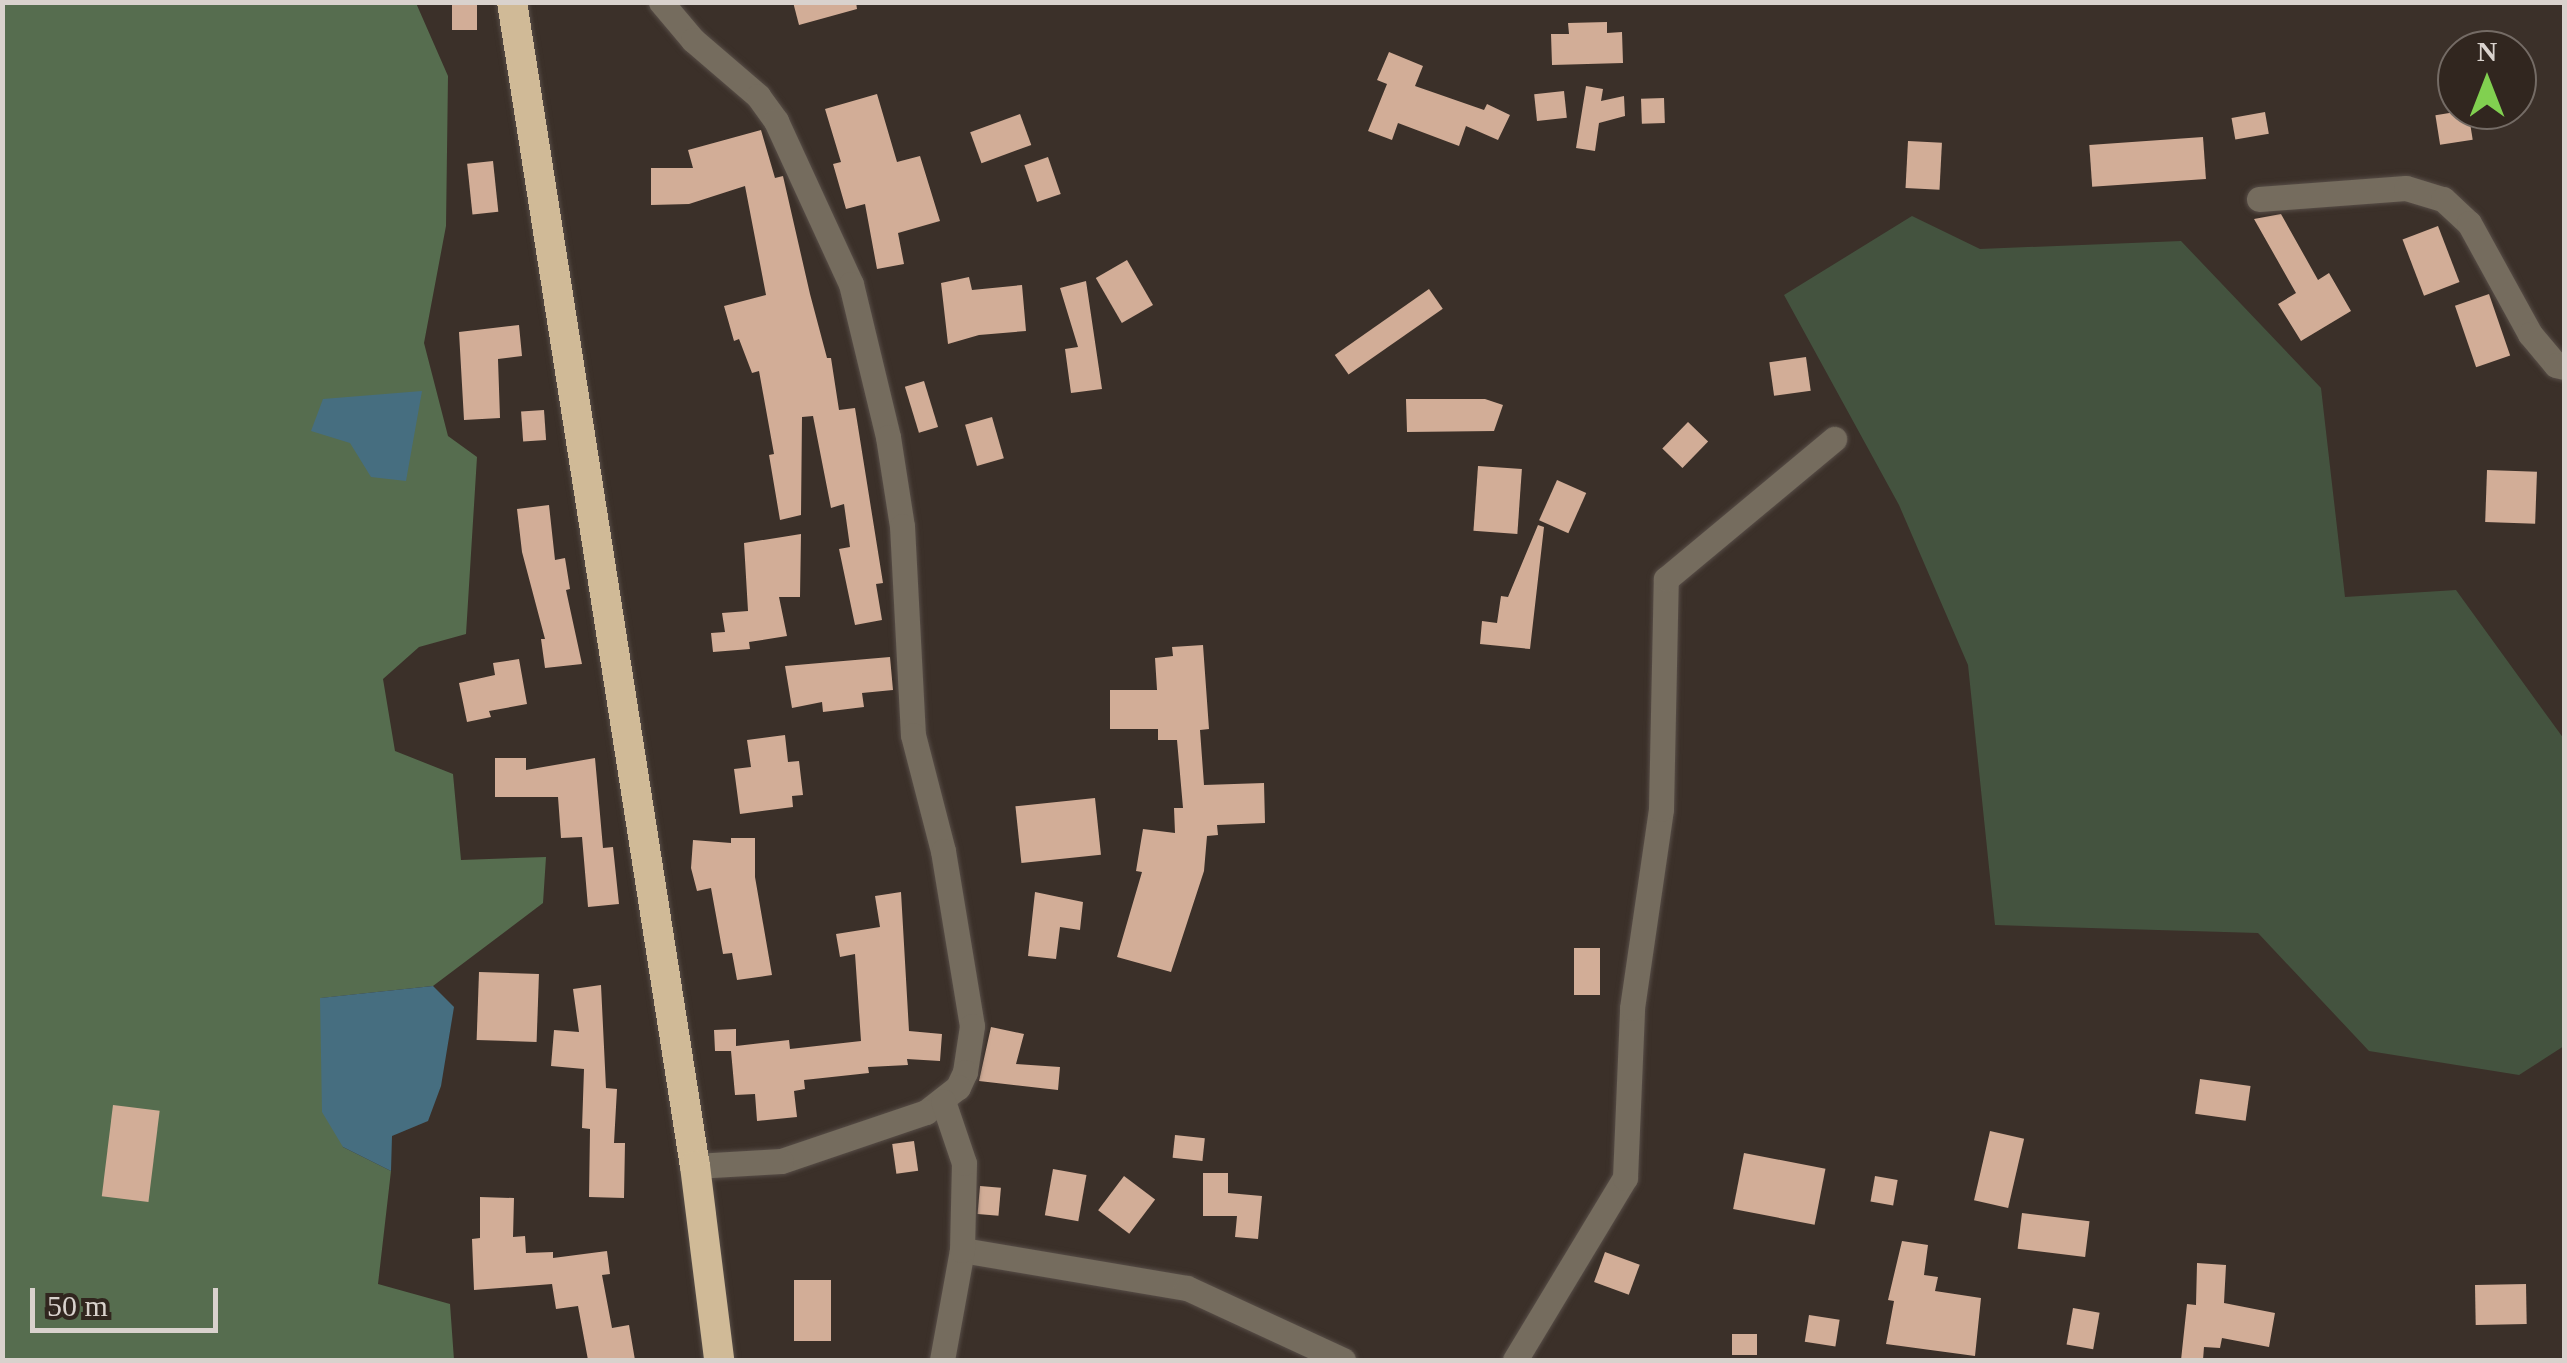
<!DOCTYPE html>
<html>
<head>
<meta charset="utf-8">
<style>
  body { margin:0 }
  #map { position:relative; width:2567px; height:1363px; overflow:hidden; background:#3b3029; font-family:"Times New Roman",serif }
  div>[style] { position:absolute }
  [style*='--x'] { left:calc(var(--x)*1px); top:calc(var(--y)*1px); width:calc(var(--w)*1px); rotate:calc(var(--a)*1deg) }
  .green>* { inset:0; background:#44533f }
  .forest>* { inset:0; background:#566d4f }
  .water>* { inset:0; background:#466e80 }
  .building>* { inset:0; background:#d2ad97; transform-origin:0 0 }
  .roads { filter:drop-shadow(0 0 2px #574d47) drop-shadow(0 0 2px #574d47) }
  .minor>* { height:25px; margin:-12.5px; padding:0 12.5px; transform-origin:12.5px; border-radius:12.5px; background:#756c5e }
  .highway>* { height:30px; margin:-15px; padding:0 15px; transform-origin:15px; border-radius:15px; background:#d0ba97 }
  span { translate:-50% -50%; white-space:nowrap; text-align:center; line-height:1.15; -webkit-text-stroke:10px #31261f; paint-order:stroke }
  .frame { position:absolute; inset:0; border:5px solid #d9d2cd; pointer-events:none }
  .north { position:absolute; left:2437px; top:30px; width:100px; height:100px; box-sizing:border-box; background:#31261f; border:2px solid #746b65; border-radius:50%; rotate:0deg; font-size:28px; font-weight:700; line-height:40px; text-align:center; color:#d9d2cd }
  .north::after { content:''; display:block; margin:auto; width:35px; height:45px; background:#81d050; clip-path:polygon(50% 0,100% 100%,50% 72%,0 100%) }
  .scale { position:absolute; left:30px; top:1288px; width:188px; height:45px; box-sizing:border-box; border:5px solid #d9d2cd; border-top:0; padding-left:12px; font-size:30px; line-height:35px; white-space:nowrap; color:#d9d2cd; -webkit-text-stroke:8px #31261f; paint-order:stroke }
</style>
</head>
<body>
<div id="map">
  <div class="green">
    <i style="clip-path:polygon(1912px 216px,1980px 249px,2181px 241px,2321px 388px,2345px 597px,2456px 590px,2564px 739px,2564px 1046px,2519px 1075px,2369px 1051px,2258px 933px,1995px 925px,1968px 665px,1899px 505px,1784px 295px)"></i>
  </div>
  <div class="forest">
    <i style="clip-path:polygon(3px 3px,416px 3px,448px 76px,446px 226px,424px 343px,448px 436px,477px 457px,466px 634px,419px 647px,383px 679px,395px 751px,453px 774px,461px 860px,546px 857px,543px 903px,433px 986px,321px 998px,343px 1147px,391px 1171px,378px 1284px,450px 1304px,454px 1360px,3px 1360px)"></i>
  </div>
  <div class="water">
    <i style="clip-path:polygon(422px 391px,406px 481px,371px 477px,350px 443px,311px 431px,323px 399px)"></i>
    <i style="clip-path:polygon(433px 986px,454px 1007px,441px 1086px,428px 1121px,392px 1136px,391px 1171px,343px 1147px,322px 1112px,320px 998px)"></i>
  </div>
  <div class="building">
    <i style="left:452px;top:2px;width:25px;height:28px"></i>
    <i style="clip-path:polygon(793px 2px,856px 2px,857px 9px,799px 25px)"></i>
    <i style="clip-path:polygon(1607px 22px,1607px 33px,1622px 32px,1623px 63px,1552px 65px,1551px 34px,1569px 34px,1568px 23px)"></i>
    <i style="clip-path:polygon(1389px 52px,1423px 66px,1415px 86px,1484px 110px,1487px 104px,1510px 115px,1498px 140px,1466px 126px,1459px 146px,1398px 123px,1392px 140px,1368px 131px,1387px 84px,1377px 80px)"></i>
    <i style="clip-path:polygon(1586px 86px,1603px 89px,1601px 101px,1624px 96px,1625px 116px,1599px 123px,1595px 151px,1576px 148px)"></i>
    <i style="left:1564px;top:91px;width:27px;height:30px;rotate:84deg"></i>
    <i style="clip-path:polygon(877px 94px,897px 162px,920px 156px,940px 221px,898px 233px,904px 264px,877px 269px,865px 204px,846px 209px,833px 164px,841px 162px,825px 109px)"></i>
    <i style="left:1664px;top:98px;width:25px;height:23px;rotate:88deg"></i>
    <i style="left:2468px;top:110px;width:30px;height:33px;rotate:81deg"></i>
    <i style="left:2265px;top:112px;width:22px;height:34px;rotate:80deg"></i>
    <i style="left:1020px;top:114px;width:33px;height:53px;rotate:70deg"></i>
    <i style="clip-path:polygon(761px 130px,775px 178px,783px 176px,810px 294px,827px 358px,831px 358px,839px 410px,855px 408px,883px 583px,876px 584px,882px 620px,855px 625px,839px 549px,850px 547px,844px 504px,831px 508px,813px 416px,802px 417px,801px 515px,780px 520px,769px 455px,774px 454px,759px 371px,752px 373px,739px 339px,734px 341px,724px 306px,766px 295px,745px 186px,689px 204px,651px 205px,651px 168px,693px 168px,688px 150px)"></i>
    <i style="left:2203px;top:137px;width:42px;height:114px;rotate:86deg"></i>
    <i style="left:1908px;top:141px;width:34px;height:47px;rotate:3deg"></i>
    <i style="left:1048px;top:157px;width:39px;height:25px;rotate:71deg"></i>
    <i style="left:493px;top:161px;width:51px;height:26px;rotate:84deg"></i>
    <i style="clip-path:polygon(2281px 214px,2318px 280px,2329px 273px,2351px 311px,2301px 341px,2278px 304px,2296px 293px,2254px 219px)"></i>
    <i style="left:2438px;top:226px;width:60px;height:38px;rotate:69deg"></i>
    <i style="left:1127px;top:260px;width:52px;height:36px;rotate:60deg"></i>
    <i style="clip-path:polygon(969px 277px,972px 290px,1022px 285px,1026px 331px,979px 335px,948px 344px,941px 283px)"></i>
    <i style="clip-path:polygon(1086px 281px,1102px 389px,1071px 393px,1065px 349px,1078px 347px,1060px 288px)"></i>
    <i style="left:1429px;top:289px;width:24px;height:115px;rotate:55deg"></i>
    <i style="left:2489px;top:294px;width:65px;height:36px;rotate:71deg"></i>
    <i style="clip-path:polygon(519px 325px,522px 356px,498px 359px,500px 418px,464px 420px,459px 332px)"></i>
    <i style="left:1806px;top:357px;width:34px;height:37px;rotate:82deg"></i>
    <i style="left:924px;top:381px;width:48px;height:20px;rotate:73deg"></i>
    <i style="clip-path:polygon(1406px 399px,1485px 399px,1503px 405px,1494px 431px,1407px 432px)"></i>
    <i style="left:544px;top:410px;width:30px;height:23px;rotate:86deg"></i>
    <i style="left:992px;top:417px;width:43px;height:28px;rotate:74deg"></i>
    <i style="left:1688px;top:422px;width:28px;height:37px;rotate:44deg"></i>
    <i style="left:1478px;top:466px;width:44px;height:65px;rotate:4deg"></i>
    <i style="left:2487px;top:470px;width:50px;height:52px;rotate:2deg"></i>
    <i style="left:1557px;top:480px;width:32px;height:44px;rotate:24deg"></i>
    <i style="clip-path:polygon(549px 505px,555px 560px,565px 558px,570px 589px,566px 590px,582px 664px,545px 668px,541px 639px,545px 639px,522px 552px,517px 509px)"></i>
    <i style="clip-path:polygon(1538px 525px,1544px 527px,1530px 649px,1480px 644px,1482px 621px,1497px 623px,1501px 596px,1508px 597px)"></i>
    <i style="clip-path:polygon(801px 534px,800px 597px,779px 597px,787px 636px,749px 642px,750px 649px,713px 652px,711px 633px,725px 632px,722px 613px,748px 611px,744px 543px)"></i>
    <i style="clip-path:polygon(1203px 645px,1209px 729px,1200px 730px,1204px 785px,1264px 783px,1265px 823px,1217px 825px,1218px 835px,1207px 836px,1204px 871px,1171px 972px,1117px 957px,1142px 872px,1136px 871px,1143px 829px,1175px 833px,1174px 808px,1183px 808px,1177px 740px,1158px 740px,1158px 729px,1110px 729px,1110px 690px,1157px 690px,1155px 658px,1173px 656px,1172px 647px)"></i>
    <i style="clip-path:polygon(890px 657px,893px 690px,862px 693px,864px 707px,823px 712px,822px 702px,792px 708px,785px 666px)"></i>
    <i style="clip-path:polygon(519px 659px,527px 704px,489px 711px,491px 717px,467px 722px,459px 683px,495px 675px,493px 663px)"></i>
    <i style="clip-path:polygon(785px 735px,788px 762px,799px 761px,803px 795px,792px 796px,793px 807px,740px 814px,734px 769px,751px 767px,747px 740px)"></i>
    <i style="clip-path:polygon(495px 758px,526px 758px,526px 770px,595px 758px,603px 848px,613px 847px,619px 904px,588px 907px,582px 837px,561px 838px,558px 797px,495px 797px)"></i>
    <i style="left:1095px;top:798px;width:57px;height:80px;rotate:84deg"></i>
    <i style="clip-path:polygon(731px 838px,755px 838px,755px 877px,772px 975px,737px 980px,732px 953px,723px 954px,711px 888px,697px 891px,691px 868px,693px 840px,731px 843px)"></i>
    <i style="clip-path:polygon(901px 892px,909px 1031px,942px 1034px,940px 1061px,907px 1059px,908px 1065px,868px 1067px,869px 1073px,804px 1080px,805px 1089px,794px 1091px,797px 1117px,757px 1121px,755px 1094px,735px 1095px,731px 1051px,715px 1051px,714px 1030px,736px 1029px,736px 1046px,789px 1040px,790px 1049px,861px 1041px,855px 954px,840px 957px,836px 934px,880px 927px,875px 896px)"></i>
    <i style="clip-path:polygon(1035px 892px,1083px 902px,1080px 930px,1060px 927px,1056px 959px,1028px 956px)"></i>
    <i style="left:1574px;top:948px;width:26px;height:47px"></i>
    <i style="left:479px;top:972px;width:60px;height:68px;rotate:2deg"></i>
    <i style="clip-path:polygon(601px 985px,606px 1088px,617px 1089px,614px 1143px,625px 1143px,624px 1198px,589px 1197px,590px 1129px,582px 1128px,584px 1069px,551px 1066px,554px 1030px,579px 1032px,573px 989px)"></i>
    <i style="clip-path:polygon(991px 1027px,1024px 1034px,1016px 1064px,1060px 1067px,1058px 1090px,979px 1081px)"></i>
    <i style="left:2200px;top:1079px;width:51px;height:35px;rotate:8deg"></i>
    <i style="left:113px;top:1105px;width:47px;height:92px;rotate:7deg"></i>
    <i style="left:1990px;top:1131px;width:35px;height:71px;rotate:13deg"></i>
    <i style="left:1175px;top:1135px;width:30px;height:23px;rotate:6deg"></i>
    <i style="left:914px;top:1141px;width:30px;height:22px;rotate:82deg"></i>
    <i style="left:1744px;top:1153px;width:83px;height:57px;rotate:11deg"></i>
    <i style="left:1053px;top:1169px;width:34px;height:47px;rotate:10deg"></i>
    <i style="clip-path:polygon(1203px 1173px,1228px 1173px,1228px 1193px,1262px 1196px,1258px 1239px,1235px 1237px,1237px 1216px,1203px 1216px)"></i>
    <i style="left:1124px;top:1176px;width:39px;height:43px;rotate:37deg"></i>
    <i style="left:1875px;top:1176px;width:23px;height:26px;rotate:10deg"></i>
    <i style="left:980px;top:1186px;width:21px;height:28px;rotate:5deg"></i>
    <i style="clip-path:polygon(480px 1197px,514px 1198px,513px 1237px,525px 1236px,526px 1253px,553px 1252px,553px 1258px,607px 1251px,610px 1274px,602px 1275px,612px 1328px,629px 1325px,635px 1360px,588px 1360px,578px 1306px,556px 1309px,552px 1284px,474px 1290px,472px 1239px,480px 1238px)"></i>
    <i style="left:2022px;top:1213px;width:68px;height:36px;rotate:7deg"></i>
    <i style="clip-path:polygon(1902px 1241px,1928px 1245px,1924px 1275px,1938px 1277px,1935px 1291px,1981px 1298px,1975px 1356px,1886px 1344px,1894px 1301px,1888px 1300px)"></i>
    <i style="left:1605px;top:1252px;width:37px;height:32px;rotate:20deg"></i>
    <i style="clip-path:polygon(2197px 1263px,2226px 1265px,2224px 1303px,2275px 1313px,2269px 1347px,2222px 1338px,2220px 1348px,2204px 1347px,2203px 1360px,2181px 1360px,2187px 1304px,2196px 1305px)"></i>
    <i style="left:794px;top:1280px;width:37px;height:61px"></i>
    <i style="left:2526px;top:1284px;width:40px;height:51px;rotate:89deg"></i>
    <i style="left:2073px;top:1308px;width:27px;height:37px;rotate:10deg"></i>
    <i style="left:1809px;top:1315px;width:31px;height:27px;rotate:9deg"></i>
    <i style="left:1732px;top:1334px;width:25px;height:21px"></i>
  </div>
  <div class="roads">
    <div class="minor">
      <i style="--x:661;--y:2;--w:50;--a:49.9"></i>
      <i style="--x:693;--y:40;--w:86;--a:40.7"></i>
      <i style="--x:758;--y:96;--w:31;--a:54"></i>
      <i style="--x:776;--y:121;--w:179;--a:65.3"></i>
      <i style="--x:851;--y:284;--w:157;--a:76.4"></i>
      <i style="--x:888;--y:437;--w:90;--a:81.1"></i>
      <i style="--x:902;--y:526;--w:209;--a:87"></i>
      <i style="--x:913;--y:735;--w:120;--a:75.5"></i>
      <i style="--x:943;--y:851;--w:177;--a:80.6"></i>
      <i style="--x:972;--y:1026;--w:47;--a:98.7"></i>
      <i style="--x:965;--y:1072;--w:17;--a:115"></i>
      <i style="--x:958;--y:1087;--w:41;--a:142"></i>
      <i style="--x:926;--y:1112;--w:153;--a:161.3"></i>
      <i style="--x:781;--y:1161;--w:86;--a:176.7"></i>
      <i style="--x:2259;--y:199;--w:147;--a:-4.3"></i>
      <i style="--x:2406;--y:188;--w:39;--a:17"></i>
      <i style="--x:2443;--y:199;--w:35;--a:43"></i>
      <i style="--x:2469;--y:223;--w:127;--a:61.2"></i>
      <i style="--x:2530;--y:334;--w:40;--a:50"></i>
      <i style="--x:2556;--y:365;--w:8;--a:14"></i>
      <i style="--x:962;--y:1250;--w:228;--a:9.6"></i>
      <i style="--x:1187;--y:1288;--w:172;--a:24.8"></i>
      <i style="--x:942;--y:1360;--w:112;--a:-79.7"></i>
      <i style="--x:962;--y:1250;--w:87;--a:-88.7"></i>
      <i style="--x:964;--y:1163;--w:65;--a:-108.7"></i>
      <i style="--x:1515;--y:1360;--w:213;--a:-58.9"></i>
      <i style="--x:1625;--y:1178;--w:170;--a:-87.6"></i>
      <i style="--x:1632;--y:1008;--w:201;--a:-81.7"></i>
      <i style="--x:1661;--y:809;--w:230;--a:-88.8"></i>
      <i style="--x:1666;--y:579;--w:219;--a:-39.8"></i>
    </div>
    <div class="highway">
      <i style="--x:512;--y:2;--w:1178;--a:81.07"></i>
      <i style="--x:695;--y:1166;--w:195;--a:82.9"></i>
    </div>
  </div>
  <div class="frame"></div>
  <div class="north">N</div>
  <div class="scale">50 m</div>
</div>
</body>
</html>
